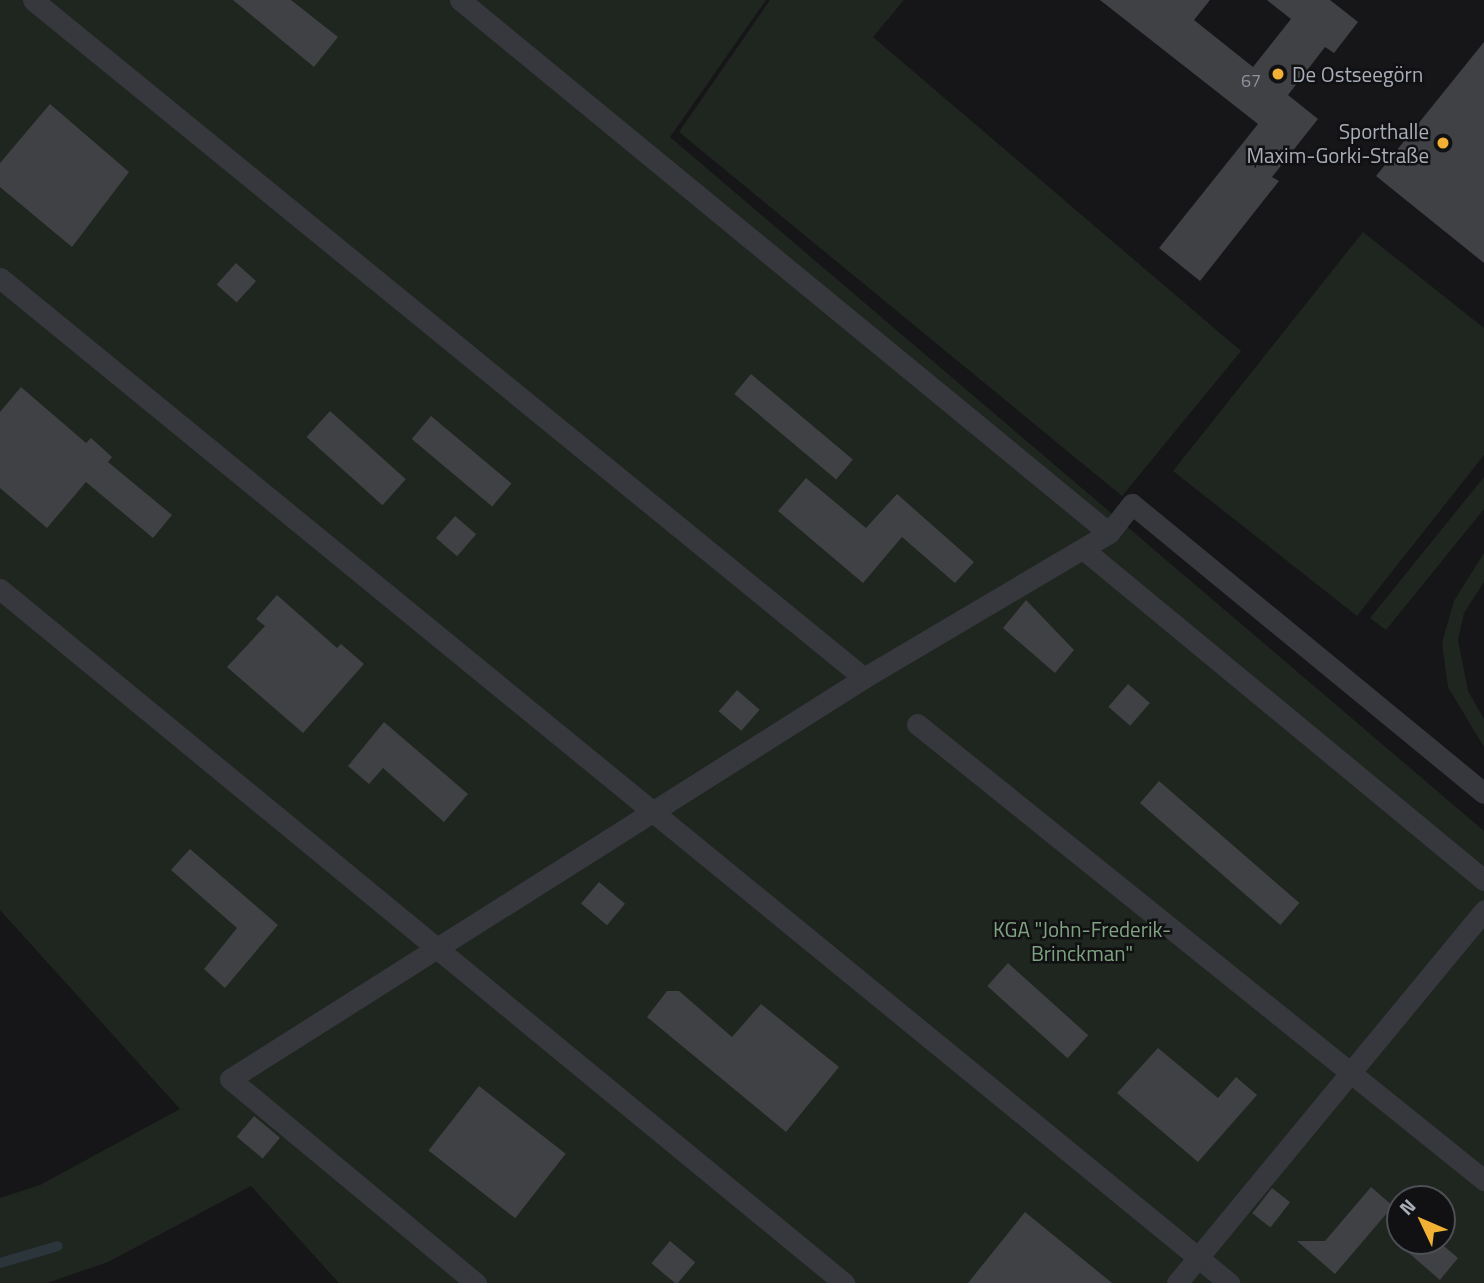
<!DOCTYPE html>
<html>
<head>
<meta charset="utf-8">
<style>
  body { margin:0 }
  #map { position:relative; width:1484px; height:1283px; overflow:hidden; background:#161618; font-family:"Titillium Web",sans-serif }
  div>[style] { position:absolute }
  [style*='--x'] { left:calc(var(--x)*1px); top:calc(var(--y)*1px); width:calc(var(--w)*1px); rotate:calc(var(--a)*1deg) }
  .green>* { inset:0; background:#1e261f }
  .stream>* { height:10px; margin:-5px; padding:0 5px; transform-origin:5px; border-radius:5px; background:#2c353c }
  .building>* { inset:0; background:#404145; transform-origin:0 0 }
  .lane>* { height:21px; margin:-10.5px; padding:0 10.5px; transform-origin:10.5px; border-radius:10.5px; background:#37383d }
  .dots>* { width:19px; height:19px; translate:-50% -50%; box-sizing:border-box; border:4px solid #111113; border-radius:50% }
  span { translate:-50% -50%; white-space:nowrap; text-align:center; line-height:1.15; -webkit-text-stroke:5px #111113; paint-order:stroke }
  .number-label { font-size:18px; color:#8e929b }
  .number-label span { -webkit-text-stroke-width:0 }
  .poi-label { font-size:21px; color:#a8adb8 }
  .left { translate:0 -50%; text-align:left }
  .right { translate:-100% -50%; text-align:right }
  .park-label { font-size:21px; color:#7fa381 }
  .north { position:absolute; left:1386px; top:1185px; width:70px; height:70px; box-sizing:border-box; background:#111113; border:2px solid #4d4f55; border-radius:50%; rotate:314deg; font-size:19px; font-weight:700; line-height:28px; text-align:center; color:#a8adb8 }
  .north::after { content:''; display:block; margin:auto; width:24px; height:32px; background:#f2b134; clip-path:polygon(50% 0,100% 100%,50% 72%,0 100%) }
</style>
</head>
<body>
<div id="map">
  <div class="green">
    <i style="clip-path:polygon(evenodd,0 0,766px 0,670px 137px,1484px 831px,1484px 1283px,339px 1283px,251px 1186px,108px 1262px,47px 1283px,0 1283px,0 1198px,40px 1185px,180px 1109px,0 910px,0 0,1400px 1199px,1442px 1199px,1442px 1241px,1400px 1241px,1400px 1199px)"></i>
    <i style="clip-path:polygon(770px 0,904px 0,873px 37px,1241px 351px,1122px 496px,679px 132px)"></i>
    <i style="clip-path:polygon(1363px 232px,1484px 328px,1484px 455px,1357px 616px,1173px 471px)"></i>
    <i style="clip-path:polygon(1484px 477px,1484px 509px,1386px 630px,1370px 618px)"></i>
    <i style="clip-path:polygon(1484px 553px,1484px 582px,1464px 613px,1458px 640px,1468px 691px,1484px 719px,1484px 747px,1448px 687px,1442px 643px,1454px 601px)"></i>
  </div>
  <div class="stream">
    <i style="--x:0;--y:1263;--w:60;--a:-16.3"></i>
  </div>
  <div class="building">
    <i style="clip-path:polygon(233px 0,291px 0,338px 37px,314px 67px)"></i>
    <i style="clip-path:polygon(1100px 0,1210px 0,1194px 20px,1253px 67px,1291px 19px,1267px 0,1330px 0,1358px 22px,1334px 53px,1325px 47px,1288px 95px,1318px 119px,1272px 177px,1279px 181px,1200px 281px,1159px 248px,1258px 124px)"></i>
    <i style="clip-path:polygon(1484px 42px,1484px 263px,1376px 176px)"></i>
    <i style="clip-path:polygon(50px 104px,129px 172px,72px 247px,0 187px,0 163px)"></i>
    <i style="left:236px;top:263px;width:27px;height:29px;rotate:42deg"></i>
    <i style="left:751px;top:374px;width:133px;height:26px;rotate:40deg"></i>
    <i style="clip-path:polygon(21px 387px,86px 443px,91px 438px,112px 457px,108px 462px,172px 515px,153px 538px,86px 482px,47px 528px,0 488px,0 412px)"></i>
    <i style="left:330px;top:411px;width:102px;height:35px;rotate:42deg"></i>
    <i style="left:431px;top:416px;width:105px;height:30px;rotate:40deg"></i>
    <i style="clip-path:polygon(806px 478px,866px 528px,897px 494px,974px 562px,955px 583px,902px 537px,863px 583px,778px 511px)"></i>
    <i style="left:455px;top:516px;width:28px;height:29px;rotate:41deg"></i>
    <i style="clip-path:polygon(277px 595px,337px 648px,341px 644px,364px 664px,303px 733px,227px 667px,265px 626px,256px 619px)"></i>
    <i style="clip-path:polygon(1026px 600px,1074px 650px,1055px 673px,1003px 628px)"></i>
    <i style="left:1128px;top:684px;width:29px;height:30px;rotate:41deg"></i>
    <i style="left:737px;top:690px;width:30px;height:28px;rotate:41deg"></i>
    <i style="clip-path:polygon(384px 722px,468px 794px,444px 822px,383px 768px,369px 784px,348px 766px)"></i>
    <i style="left:1159px;top:781px;width:186px;height:29px;rotate:41deg"></i>
    <i style="clip-path:polygon(190px 849px,278px 925px,225px 988px,204px 969px,237px 928px,171px 870px)"></i>
    <i style="left:599px;top:882px;width:34px;height:28px;rotate:40deg"></i>
    <i style="left:1008px;top:963px;width:108px;height:31px;rotate:42deg"></i>
    <i style="clip-path:polygon(667px 991px,679px 991px,732px 1037px,761px 1004px,839px 1067px,786px 1132px,647px 1017px)"></i>
    <i style="clip-path:polygon(1158px 1048px,1218px 1098px,1236px 1077px,1257px 1095px,1198px 1162px,1117px 1093px)"></i>
    <i style="left:479px;top:1086px;width:110px;height:82px;rotate:38deg"></i>
    <i style="left:254px;top:1116px;width:34px;height:27px;rotate:40deg"></i>
    <i style="clip-path:polygon(1371px 1187px,1393px 1206px,1335px 1274px,1297px 1241px,1325px 1241px)"></i>
    <i style="left:1272px;top:1188px;width:23px;height:32px;rotate:38deg"></i>
    <i style="clip-path:polygon(1025px 1212px,1112px 1283px,968px 1283px)"></i>
    <i style="left:670px;top:1241px;width:33px;height:29px;rotate:40deg"></i>
    <i style="clip-path:polygon(1395px 1241px,1438px 1241px,1458px 1258px,1440px 1280px)"></i>
  </div>
  <div class="lane">
    <i style="--x:33;--y:0;--w:1072;--a:39.21"></i>
    <i style="--x:460;--y:0;--w:840;--a:39.4"></i>
    <i style="--x:1109;--y:533;--w:285;--a:149.4"></i>
    <i style="--x:864;--y:678;--w:750;--a:147.69"></i>
    <i style="--x:230;--y:1079;--w:320;--a:39.7"></i>
    <i style="--x:0;--y:278;--w:1588;--a:39.27"></i>
    <i style="--x:1109;--y:533;--w:37;--a:-52"></i>
    <i style="--x:1132;--y:504;--w:455;--a:39.4"></i>
    <i style="--x:1083;--y:549;--w:520;--a:39.54"></i>
    <i style="--x:0;--y:589;--w:1093;--a:39.43"></i>
    <i style="--x:917;--y:724;--w:728;--a:38.81"></i>
    <i style="--x:1177;--y:1283;--w:483;--a:-50.5"></i>
  </div>
  <div class="dots">
    <i style="left:1278px;top:74px;background:#f2b134"></i>
    <i style="left:1443px;top:143px;background:#f2b134"></i>
  </div>
  <div class="number-label">
    <span style="left:1251px;top:81px">67</span>
  </div>
  <div class="poi-label">
    <span class="left" style="left:1292px;top:74px">De Ostseegörn</span>
    <span class="right" style="left:1429px;top:143px">Sporthalle<br>Maxim-Gorki-Straße</span>
  </div>
  <div class="park-label">
    <span style="left:1082px;top:941px">KGA "John-Frederik-<br>Brinckman"</span>
  </div>
  <div class="north">N</div>
</div>
</body>
</html>
